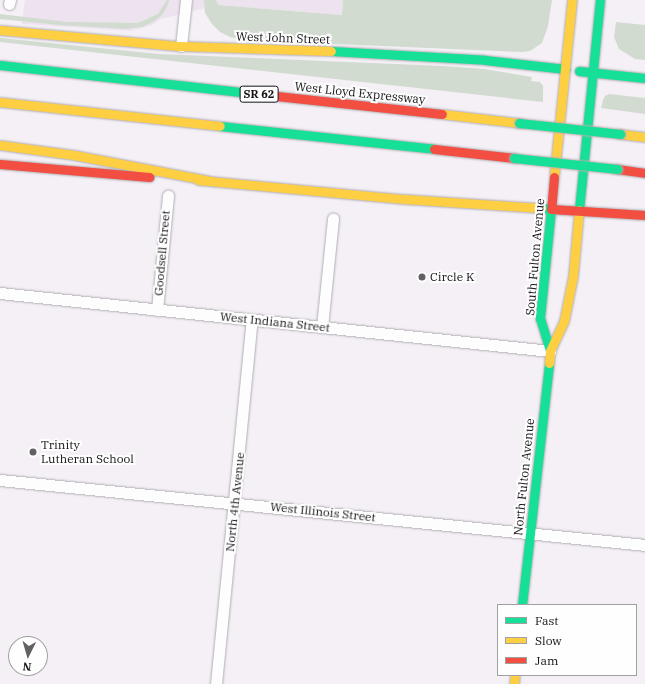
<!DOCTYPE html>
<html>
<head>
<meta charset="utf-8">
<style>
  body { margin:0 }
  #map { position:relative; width:645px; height:684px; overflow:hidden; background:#f4f0f6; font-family:"IBM Plex Serif",serif }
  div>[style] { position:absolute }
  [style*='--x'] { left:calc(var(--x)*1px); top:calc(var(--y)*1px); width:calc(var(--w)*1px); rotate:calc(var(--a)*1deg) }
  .built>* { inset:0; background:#ece3ef }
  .green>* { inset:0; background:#d2dbcf }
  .roads { filter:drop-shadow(0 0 1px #b0adb2) drop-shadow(0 0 1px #b0adb2) }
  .street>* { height:11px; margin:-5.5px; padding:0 5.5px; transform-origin:5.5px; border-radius:5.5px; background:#fdfdfe }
  .fast>* { height:9px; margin:-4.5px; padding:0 4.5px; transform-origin:4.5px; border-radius:4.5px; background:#16e098 }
  .slow>* { height:9px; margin:-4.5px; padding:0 4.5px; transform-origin:4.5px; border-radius:4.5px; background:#ffcf43 }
  .jam>* { height:9px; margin:-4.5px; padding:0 4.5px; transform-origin:4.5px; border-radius:4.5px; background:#f24e42 }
  .bridges { filter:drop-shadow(0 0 1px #bcacad) drop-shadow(0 0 1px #bcacad) }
  .fast-bridge>* { height:9px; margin:-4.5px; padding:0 4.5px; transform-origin:4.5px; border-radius:4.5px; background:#16e098 }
  .dots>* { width:11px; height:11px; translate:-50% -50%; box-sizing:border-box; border:2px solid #fefefe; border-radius:50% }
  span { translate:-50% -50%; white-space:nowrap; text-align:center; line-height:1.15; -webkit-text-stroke:4px #fefefe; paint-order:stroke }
  .shield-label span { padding:1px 3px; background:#fefefe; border:1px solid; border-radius:3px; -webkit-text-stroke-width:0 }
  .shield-label { font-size:11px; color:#151216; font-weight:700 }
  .street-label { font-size:12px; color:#151216 }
  .poi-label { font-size:12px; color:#151216 }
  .left { translate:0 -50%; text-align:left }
  .legend { position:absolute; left:497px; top:604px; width:140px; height:72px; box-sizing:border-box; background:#fefefe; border:1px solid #a1a0a1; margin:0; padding:5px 7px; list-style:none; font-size:12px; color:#151216 }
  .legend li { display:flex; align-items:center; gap:8px; height:20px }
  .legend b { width:20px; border:1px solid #a1a0a1 }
  .north { position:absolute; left:8px; top:636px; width:40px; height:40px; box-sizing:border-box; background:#fefefe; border:1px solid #a1a0a1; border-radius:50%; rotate:185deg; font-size:11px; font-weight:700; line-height:16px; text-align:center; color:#151216 }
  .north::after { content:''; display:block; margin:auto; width:14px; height:18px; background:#636064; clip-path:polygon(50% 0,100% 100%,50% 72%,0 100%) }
</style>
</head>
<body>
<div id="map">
  <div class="built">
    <i style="clip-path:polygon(25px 0,343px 0,342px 15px,218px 5px,161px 19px,152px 25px,131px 31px,22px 24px)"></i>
  </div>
  <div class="green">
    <i style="clip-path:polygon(167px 0,169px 0,167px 7px,161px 16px,153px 22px,142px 27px,126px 29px,59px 25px,0 19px,0 14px,67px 22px,138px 23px,158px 14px)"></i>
    <i style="clip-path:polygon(204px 0,216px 0,218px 5px,342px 15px,343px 0,552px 0,548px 26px,542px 43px,530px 51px,522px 52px,245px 40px,230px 37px,220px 32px,212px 24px,205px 13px)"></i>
    <i style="clip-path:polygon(616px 22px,645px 25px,645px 60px,635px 59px,619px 49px,614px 37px)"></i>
    <i style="clip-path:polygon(0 38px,159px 54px,442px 66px,484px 69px,532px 77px,531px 81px,540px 82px,543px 86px,543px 102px,0 42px)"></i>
    <i style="clip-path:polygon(609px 94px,645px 98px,645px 114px,601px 108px,603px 100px,605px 96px)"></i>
  </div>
  <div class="roads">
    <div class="street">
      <i style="--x:9;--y:4;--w:4;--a:-76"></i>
      <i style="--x:181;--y:46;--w:46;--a:-83.8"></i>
      <i style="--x:0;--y:293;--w:553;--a:6.02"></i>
      <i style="--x:157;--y:310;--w:115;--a:-84.5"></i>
      <i style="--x:322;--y:327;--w:109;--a:-84.2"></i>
      <i style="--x:0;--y:480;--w:648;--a:5.75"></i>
      <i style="--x:216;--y:684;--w:366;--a:-84.4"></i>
    </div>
    <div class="fast">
      <i style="--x:331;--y:51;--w:154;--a:3.3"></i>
      <i style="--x:485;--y:60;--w:81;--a:6.4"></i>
      <i style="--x:0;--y:65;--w:260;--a:6.4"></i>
      <i style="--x:579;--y:71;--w:66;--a:6.1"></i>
      <i style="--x:220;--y:126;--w:215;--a:6.1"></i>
      <i style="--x:541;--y:208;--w:10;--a:6"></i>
      <i style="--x:551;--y:209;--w:110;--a:95.8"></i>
      <i style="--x:540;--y:318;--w:34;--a:73"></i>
      <i style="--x:579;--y:210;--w:211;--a:-84.3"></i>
      <i style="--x:522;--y:605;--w:244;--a:-83.6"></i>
    </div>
    <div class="slow">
      <i style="--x:0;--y:30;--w:182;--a:5.1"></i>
      <i style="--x:181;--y:46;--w:150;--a:1.9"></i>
      <i style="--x:0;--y:102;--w:221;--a:6.2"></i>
      <i style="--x:442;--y:114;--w:78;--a:6.7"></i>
      <i style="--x:620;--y:134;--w:25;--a:7"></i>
      <i style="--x:0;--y:145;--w:75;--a:7.7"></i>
      <i style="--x:74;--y:155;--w:139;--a:10.7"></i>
      <i style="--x:554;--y:177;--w:178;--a:-84.2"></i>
      <i style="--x:198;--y:180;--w:207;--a:5.3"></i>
      <i style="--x:404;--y:199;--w:137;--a:3.8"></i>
      <i style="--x:549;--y:363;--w:12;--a:-85"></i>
      <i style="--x:550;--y:351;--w:33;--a:-65"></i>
      <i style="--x:564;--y:321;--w:46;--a:-78.7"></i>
      <i style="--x:573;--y:276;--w:66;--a:-84.8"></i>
      <i style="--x:514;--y:684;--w:9;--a:-84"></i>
    </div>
    <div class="jam">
      <i style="--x:258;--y:94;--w:185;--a:6.2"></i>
      <i style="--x:434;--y:149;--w:81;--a:6.4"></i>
      <i style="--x:0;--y:164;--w:150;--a:5"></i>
      <i style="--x:617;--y:169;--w:28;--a:8"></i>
      <i style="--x:554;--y:177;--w:32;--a:95"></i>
      <i style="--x:551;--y:209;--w:94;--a:3.7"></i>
    </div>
  </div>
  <div class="bridges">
    <div class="fast-bridge">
      <i style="--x:519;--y:123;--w:102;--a:6.2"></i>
      <i style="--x:514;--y:158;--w:104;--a:6.1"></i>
    </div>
  </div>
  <div class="dots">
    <i style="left:422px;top:277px;background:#636064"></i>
    <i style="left:33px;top:452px;background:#636064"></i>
  </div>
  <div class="shield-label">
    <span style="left:259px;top:94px">SR 62</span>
  </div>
  <div class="street-label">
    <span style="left:283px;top:38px;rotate:2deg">West John Street</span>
    <span style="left:360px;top:93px;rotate:6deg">West Lloyd Expressway</span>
    <span style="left:162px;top:253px;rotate:-85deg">Goodsell Street</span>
    <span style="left:535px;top:257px;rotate:-85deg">South Fulton Avenue</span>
    <span style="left:275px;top:322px;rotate:6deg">West Indiana Street</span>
    <span style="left:524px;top:477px;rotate:-84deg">North Fulton Avenue</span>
    <span style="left:235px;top:502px;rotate:-84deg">North 4th Avenue</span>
    <span style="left:323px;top:512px;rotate:6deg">West Illinois Street</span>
  </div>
  <div class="poi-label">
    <span class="left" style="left:430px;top:277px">Circle K</span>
    <span class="left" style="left:41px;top:452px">Trinity<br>Lutheran School</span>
  </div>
  <ul class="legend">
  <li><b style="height:5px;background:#16e098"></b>Fast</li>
  <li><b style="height:5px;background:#ffcf43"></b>Slow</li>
  <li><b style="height:5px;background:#f24e42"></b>Jam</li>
  </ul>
  <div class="north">N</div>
</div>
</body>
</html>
